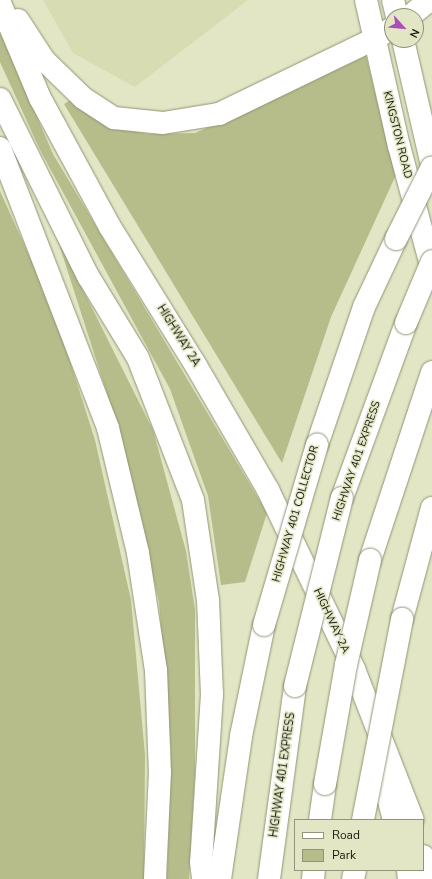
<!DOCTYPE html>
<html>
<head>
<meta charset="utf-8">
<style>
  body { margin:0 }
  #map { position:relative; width:432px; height:879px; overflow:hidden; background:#e2e6c5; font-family:"Nunito Sans",sans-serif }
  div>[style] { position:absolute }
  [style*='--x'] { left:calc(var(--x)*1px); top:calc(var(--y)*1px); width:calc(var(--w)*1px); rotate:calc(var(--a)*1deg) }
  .built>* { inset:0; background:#d7dcb3 }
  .green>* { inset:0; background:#b7bc8b }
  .roads { filter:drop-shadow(0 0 1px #919575) drop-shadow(0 0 1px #919575) }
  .major>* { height:22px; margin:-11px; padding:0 11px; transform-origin:11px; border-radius:11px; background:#fff }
  .highway>* { height:22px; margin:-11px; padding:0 11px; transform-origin:11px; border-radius:11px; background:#fff }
  .bridges { filter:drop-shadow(0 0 1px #919575) drop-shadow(0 0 1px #919575) }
  .highway-bridge>* { height:22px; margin:-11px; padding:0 11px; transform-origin:11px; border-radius:11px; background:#fff }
  span { translate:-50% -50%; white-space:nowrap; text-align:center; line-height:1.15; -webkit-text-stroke:3px #e2e6c5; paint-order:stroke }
  .street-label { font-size:11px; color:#17180c }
  .legend { position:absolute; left:294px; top:819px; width:130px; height:52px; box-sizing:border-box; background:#e2e6c5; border:1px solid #91947b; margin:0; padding:5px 7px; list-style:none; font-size:12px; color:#17180c }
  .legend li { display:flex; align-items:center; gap:8px; height:20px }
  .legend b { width:20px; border:1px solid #91947b }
  .north { position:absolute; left:384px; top:8px; width:40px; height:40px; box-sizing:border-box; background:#e2e6c5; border:1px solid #91947b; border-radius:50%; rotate:117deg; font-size:11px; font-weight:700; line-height:16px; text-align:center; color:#17180c }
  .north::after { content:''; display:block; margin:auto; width:14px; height:18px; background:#ac4eb8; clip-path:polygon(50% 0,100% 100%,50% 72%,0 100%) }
</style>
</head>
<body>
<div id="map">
  <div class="built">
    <i style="clip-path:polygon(43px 0,248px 0,135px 87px,73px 53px)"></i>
  </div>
  <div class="green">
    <i style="clip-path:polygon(0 32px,53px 154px,267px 513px,245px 582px,221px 585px,208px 496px,170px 389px,40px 150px,0 62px)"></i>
    <i style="clip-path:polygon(366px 56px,396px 175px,331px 317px,282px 463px,64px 104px,72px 99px,114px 125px,147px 134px,195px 133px)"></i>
    <i style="clip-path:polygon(0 191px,54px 311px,95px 440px,131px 600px,145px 755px,144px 879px,0 879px)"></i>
    <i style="clip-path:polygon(57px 238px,153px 430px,186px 551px,195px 610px,195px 775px,189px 879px,167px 879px,171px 751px,159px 602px,120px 434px)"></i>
  </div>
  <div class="roads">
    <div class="major">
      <i style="--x:366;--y:0;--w:150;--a:77.3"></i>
      <i style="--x:399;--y:146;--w:127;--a:75"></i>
      <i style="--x:393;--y:0;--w:16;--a:76"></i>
      <i style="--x:374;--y:39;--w:21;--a:-31"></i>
      <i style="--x:403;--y:40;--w:129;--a:77"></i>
    </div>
    <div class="highway">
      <i style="--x:0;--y:3;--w:103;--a:67.2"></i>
      <i style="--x:40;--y:98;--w:147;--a:61.5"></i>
      <i style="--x:110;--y:227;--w:161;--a:58.2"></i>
      <i style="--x:195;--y:364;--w:146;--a:59.9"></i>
      <i style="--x:268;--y:490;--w:199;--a:64.3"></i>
      <i style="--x:354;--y:669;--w:162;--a:68.7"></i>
      <i style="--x:410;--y:16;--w:26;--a:-39"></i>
      <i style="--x:18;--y:20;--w:48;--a:57"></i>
      <i style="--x:44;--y:60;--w:54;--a:44.3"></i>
      <i style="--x:83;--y:98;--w:37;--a:33"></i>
      <i style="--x:114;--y:118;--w:49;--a:5.8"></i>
      <i style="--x:163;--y:123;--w:57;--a:-9.1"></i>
      <i style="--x:219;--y:114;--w:172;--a:-25.8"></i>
      <i style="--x:0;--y:99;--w:198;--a:63.6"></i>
      <i style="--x:88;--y:276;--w:96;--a:58.6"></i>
      <i style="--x:138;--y:358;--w:152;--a:68.8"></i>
      <i style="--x:193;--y:500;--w:101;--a:81.5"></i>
      <i style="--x:208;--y:600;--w:94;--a:87.6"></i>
      <i style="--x:212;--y:694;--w:168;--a:93.7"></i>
      <i style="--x:201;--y:862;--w:17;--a:83"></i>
      <i style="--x:0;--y:148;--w:300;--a:68.9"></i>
      <i style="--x:108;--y:428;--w:129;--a:76.5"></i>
      <i style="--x:138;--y:553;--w:118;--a:81.3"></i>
      <i style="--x:156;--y:670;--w:102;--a:87.8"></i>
      <i style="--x:160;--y:772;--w:107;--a:92.7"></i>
      <i style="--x:317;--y:445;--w:146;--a:-71.2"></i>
      <i style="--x:364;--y:307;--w:75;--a:-64.8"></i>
      <i style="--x:342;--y:498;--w:186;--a:-69.9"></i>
      <i style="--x:370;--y:560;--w:198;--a:-71.7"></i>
      <i style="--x:402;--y:619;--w:115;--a:-74.9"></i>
      <i style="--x:379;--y:763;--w:59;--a:75.3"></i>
      <i style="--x:320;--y:820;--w:36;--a:-82"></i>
      <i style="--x:423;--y:856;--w:24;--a:75"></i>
      <i style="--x:408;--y:870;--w:9;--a:84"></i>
      <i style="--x:220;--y:879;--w:145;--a:-81.6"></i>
      <i style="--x:241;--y:736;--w:113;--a:-78.3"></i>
      <i style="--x:269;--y:879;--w:195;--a:-82.3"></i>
      <i style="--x:313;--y:879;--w:9;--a:-84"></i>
      <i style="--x:353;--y:879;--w:9;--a:-77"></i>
    </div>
  </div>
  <div class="bridges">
    <div class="highway-bridge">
      <i style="--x:396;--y:239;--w:80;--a:-63.4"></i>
      <i style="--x:406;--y:323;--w:67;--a:-67.2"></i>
      <i style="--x:264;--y:625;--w:188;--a:-73.6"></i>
      <i style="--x:295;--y:686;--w:194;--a:-76"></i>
      <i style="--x:325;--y:784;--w:121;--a:-80"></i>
      <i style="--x:346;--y:665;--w:108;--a:-77.1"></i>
      <i style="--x:363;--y:820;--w:205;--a:-79"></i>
    </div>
  </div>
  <div class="street-label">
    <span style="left:397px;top:135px;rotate:76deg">KINGSTON ROAD</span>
    <span style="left:178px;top:336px;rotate:58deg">HIGHWAY 2A</span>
    <span style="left:357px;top:461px;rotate:-71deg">HIGHWAY 401 EXPRESS</span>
    <span style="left:296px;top:514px;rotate:-74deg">HIGHWAY 401 COLLECTOR</span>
    <span style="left:331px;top:621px;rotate:65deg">HIGHWAY 2A</span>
    <span style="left:283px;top:775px;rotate:-82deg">HIGHWAY 401 EXPRESS</span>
  </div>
  <ul class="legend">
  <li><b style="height:5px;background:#fff"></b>Road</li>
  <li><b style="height:11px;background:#b7bc8b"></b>Park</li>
  </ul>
  <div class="north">N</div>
</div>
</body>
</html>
